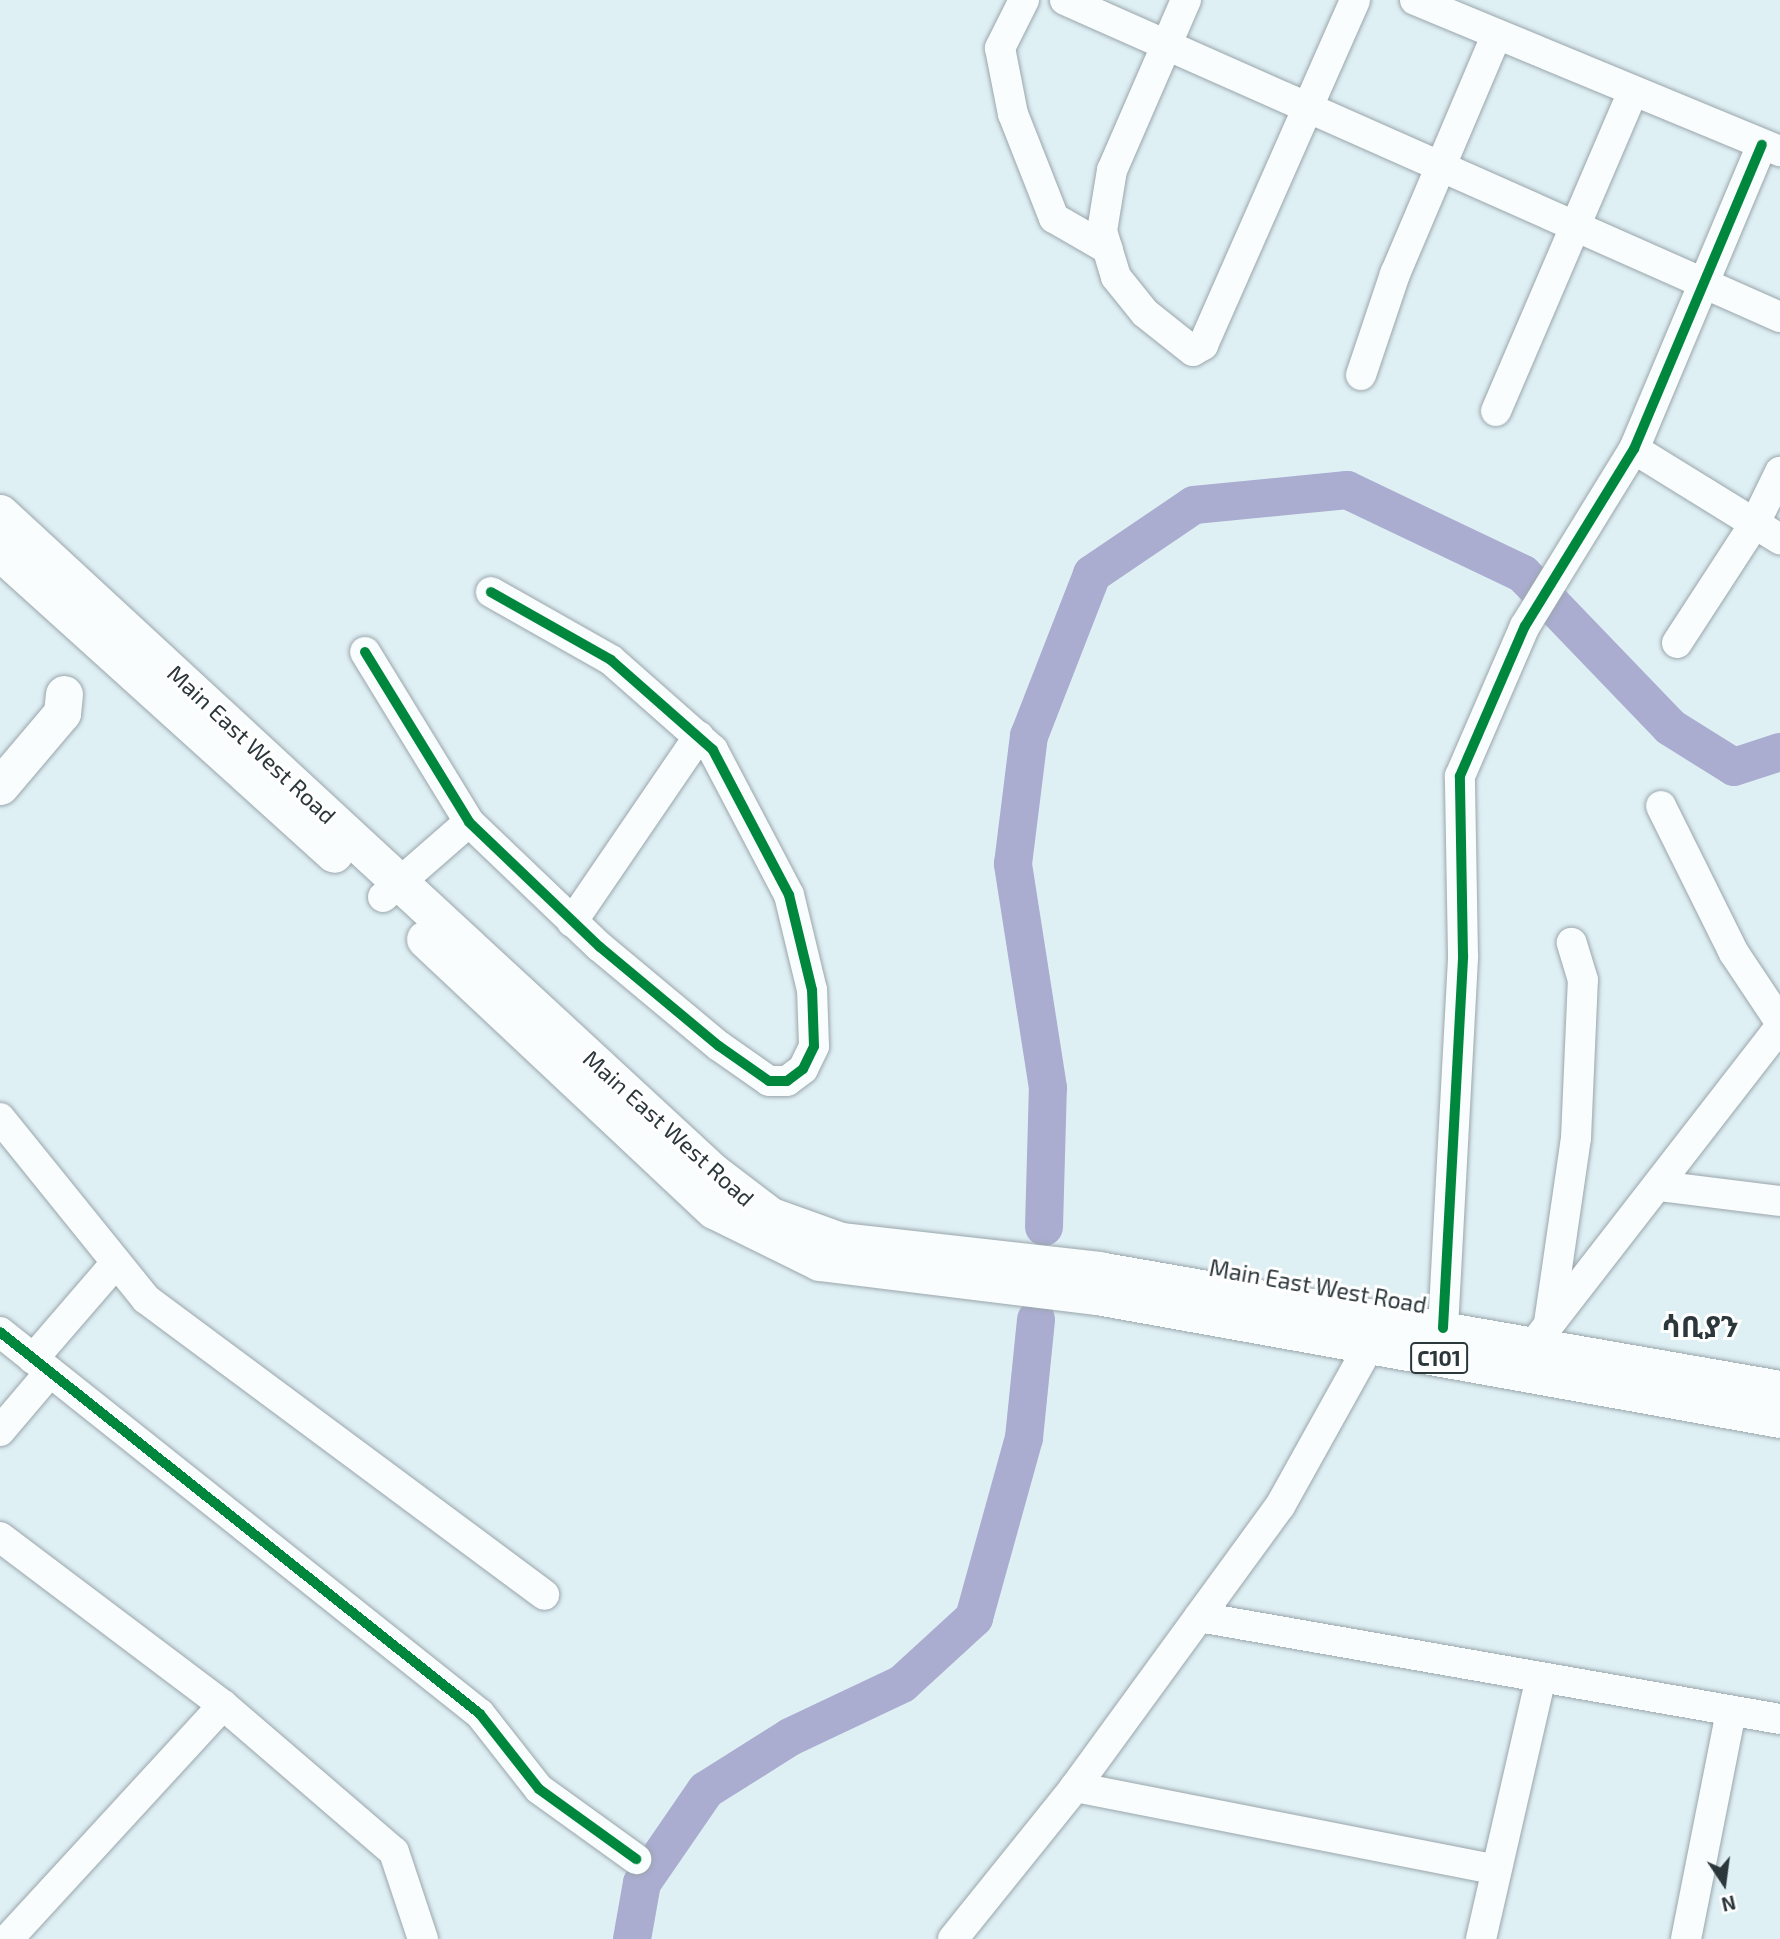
<!DOCTYPE html>
<html>
<head>
<meta charset="utf-8">
<style>
  body { margin:0 }
  #map { position:relative; width:1780px; height:1939px; overflow:hidden; background:#dff0f5; font-family:"Exo 2","Noto Sans Ethiopic",sans-serif }
  div>[style] { position:absolute }
  [style*='--x'] { left:calc(var(--x)*1px); top:calc(var(--y)*1px); width:calc(var(--w)*1px); rotate:calc(var(--a)*1deg) }
  .river>* { height:38px; margin:-19px; padding:0 19px; transform-origin:19px; border-radius:19px; background:#aaacd0 }
  .roads { filter:drop-shadow(0 0 2px #9aa6ab) drop-shadow(0 0 2px #9aa6ab) }
  .minor>* { height:30px; margin:-15px; padding:0 15px; transform-origin:15px; border-radius:15px; background:#fafdfe }
  .major>* { height:37px; margin:-18.5px; padding:0 18.5px; transform-origin:18.5px; border-radius:18.5px; background:#fafdfe }
  .cycleway>* { height:10px; margin:-5px; padding:0 5px; transform-origin:5px; border-radius:5px; background:#00873e }
  span { translate:-50% -50%; white-space:nowrap; text-align:center; line-height:1.15; -webkit-text-stroke:6px #fff; paint-order:stroke }
  .shield-label span { padding:2px 5px; background:#fff; border:2px solid; border-radius:5px; -webkit-text-stroke-width:0 }
  .shield-label { font-size:21px; color:#2b373b; font-weight:700 }
  .street-label { font-size:23px; color:#2b373b }
  .district-label { font-size:30px; color:#2b373b; font-weight:700 }
  .north { position:absolute; left:1689px; top:1848px; width:70px; height:70px; -webkit-text-stroke:5px #fff; paint-order:stroke; rotate:167deg; font-size:19px; font-weight:700; line-height:28px; text-align:center; color:#2b373b }
  .north::after { content:''; display:block; margin:auto; width:24px; height:32px; background:#2b373b; clip-path:polygon(50% 0,100% 100%,50% 72%,0 100%) }
</style>
</head>
<body>
<div id="map">
  <div class="river">
    <i style="--x:1044;--y:1227;--w:139;--a:-88.4"></i>
    <i style="--x:1048;--y:1088;--w:227;--a:-98.9"></i>
    <i style="--x:1013;--y:864;--w:129;--a:-82.9"></i>
    <i style="--x:1029;--y:736;--w:174;--a:-68.7"></i>
    <i style="--x:1092;--y:574;--w:123;--a:-34.1"></i>
    <i style="--x:1194;--y:505;--w:154;--a:-5.6"></i>
    <i style="--x:1347;--y:490;--w:195;--a:25.5"></i>
    <i style="--x:1523;--y:574;--w:212;--a:46.1"></i>
    <i style="--x:1670;--y:727;--w:75;--a:32"></i>
    <i style="--x:1734;--y:767;--w:48;--a:-18.1"></i>
    <i style="--x:632;--y:1939;--w:57;--a:-79.9"></i>
    <i style="--x:642;--y:1883;--w:113;--a:-55.5"></i>
    <i style="--x:706;--y:1790;--w:99;--a:-32.2"></i>
    <i style="--x:790;--y:1737;--w:124;--a:-25.3"></i>
    <i style="--x:902;--y:1684;--w:98;--a:-42.5"></i>
    <i style="--x:974;--y:1618;--w:187;--a:-74.5"></i>
    <i style="--x:1024;--y:1438;--w:119;--a:-84.2"></i>
  </div>
  <div class="roads">
    <div class="minor">
      <i style="--x:1024;--y:0;--w:54;--a:116.6"></i>
      <i style="--x:1000;--y:48;--w:67;--a:78.9"></i>
      <i style="--x:1013;--y:114;--w:112;--a:68.5"></i>
      <i style="--x:1054;--y:218;--w:62;--a:29.9"></i>
      <i style="--x:1065;--y:0;--w:782;--a:23.91"></i>
      <i style="--x:1186;--y:0;--w:185;--a:113.5"></i>
      <i style="--x:1112;--y:170;--w:62;--a:99.3"></i>
      <i style="--x:1102;--y:231;--w:48;--a:73.1"></i>
      <i style="--x:1116;--y:277;--w:46;--a:51.1"></i>
      <i style="--x:1145;--y:313;--w:61;--a:38.4"></i>
      <i style="--x:1193;--y:351;--w:12;--a:-31"></i>
      <i style="--x:1203;--y:345;--w:377;--a:-66.2"></i>
      <i style="--x:1415;--y:0;--w:395;--a:22.5"></i>
      <i style="--x:1361;--y:375;--w:107;--a:-71.4"></i>
      <i style="--x:1395;--y:274;--w:259;--a:-67"></i>
      <i style="--x:1496;--y:411;--w:348;--a:-66.8"></i>
      <i style="--x:1634;--y:449;--w:172;--a:31.7"></i>
      <i style="--x:1677;--y:643;--w:143;--a:-57"></i>
      <i style="--x:1755;--y:523;--w:57;--a:-63.9"></i>
      <i style="--x:365;--y:652;--w:199;--a:58.5"></i>
      <i style="--x:469;--y:822;--w:181;--a:43.7"></i>
      <i style="--x:600;--y:947;--w:155;--a:39.8"></i>
      <i style="--x:719;--y:1046;--w:61;--a:35"></i>
      <i style="--x:769;--y:1081;--w:18;--a:0"></i>
      <i style="--x:787;--y:1081;--w:20;--a:-37"></i>
      <i style="--x:803;--y:1069;--w:25;--a:-64"></i>
      <i style="--x:814;--y:1046;--w:56;--a:-92"></i>
      <i style="--x:812;--y:990;--w:98;--a:-103.6"></i>
      <i style="--x:789;--y:895;--w:164;--a:-117.7"></i>
      <i style="--x:713;--y:750;--w:136;--a:-138.6"></i>
      <i style="--x:611;--y:660;--w:138;--a:-150.5"></i>
      <i style="--x:1661;--y:806;--w:164;--a:63.6"></i>
      <i style="--x:1734;--y:953;--w:83;--a:56.3"></i>
      <i style="--x:383;--y:897;--w:114;--a:-41.1"></i>
      <i style="--x:572;--y:922;--w:225;--a:-55.7"></i>
      <i style="--x:0;--y:1118;--w:233;--a:51.1"></i>
      <i style="--x:146;--y:1299;--w:496;--a:36.6"></i>
      <i style="--x:1659;--y:1186;--w:122;--a:7.1"></i>
      <i style="--x:1549;--y:1323;--w:187;--a:-81.7"></i>
      <i style="--x:1576;--y:1138;--w:158;--a:-87.5"></i>
      <i style="--x:1583;--y:980;--w:39;--a:-107"></i>
      <i style="--x:1443;--y:1328;--w:373;--a:-86.9"></i>
      <i style="--x:1463;--y:956;--w:180;--a:-91"></i>
      <i style="--x:1460;--y:776;--w:163;--a:-66.6"></i>
      <i style="--x:1525;--y:626;--w:208;--a:-58.4"></i>
      <i style="--x:1634;--y:449;--w:330;--a:-67.2"></i>
      <i style="--x:0;--y:1332;--w:613;--a:38.51"></i>
      <i style="--x:480;--y:1714;--w:95;--a:51.8"></i>
      <i style="--x:539;--y:1789;--w:120;--a:35.8"></i>
      <i style="--x:1534;--y:1344;--w:401;--a:-52.2"></i>
      <i style="--x:33;--y:1359;--w:124;--a:-49.2"></i>
      <i style="--x:0;--y:1431;--w:77;--a:-49.7"></i>
      <i style="--x:0;--y:1537;--w:279;--a:37"></i>
      <i style="--x:223;--y:1705;--w:225;--a:40.7"></i>
      <i style="--x:394;--y:1852;--w:92;--a:71.6"></i>
      <i style="--x:1199;--y:1617;--w:590;--a:9.96"></i>
      <i style="--x:1075;--y:1787;--w:427;--a:11.1"></i>
      <i style="--x:8;--y:1939;--w:318;--a:-47.4"></i>
      <i style="--x:953;--y:1939;--w:195;--a:-51.2"></i>
      <i style="--x:1075;--y:1787;--w:348;--a:-53.9"></i>
      <i style="--x:1280;--y:1506;--w:204;--a:-60.9"></i>
      <i style="--x:1481;--y:1939;--w:265;--a:-77.1"></i>
      <i style="--x:1686;--y:1939;--w:232;--a:-78.8"></i>
    </div>
    <div class="major">
      <i style="--x:0;--y:513;--w:971;--a:42.75"></i>
      <i style="--x:713;--y:1172;--w:73;--a:37.2"></i>
      <i style="--x:771;--y:1216;--w:74;--a:19.7"></i>
      <i style="--x:841;--y:1241;--w:259;--a:6.4"></i>
      <i style="--x:1098;--y:1270;--w:692;--a:9.9"></i>
      <i style="--x:0;--y:552;--w:450;--a:42.1"></i>
      <i style="--x:0;--y:786;--w:96;--a:-49.7"></i>
      <i style="--x:62;--y:713;--w:19;--a:-84"></i>
      <i style="--x:425;--y:939;--w:396;--a:43.2"></i>
      <i style="--x:714;--y:1210;--w:117;--a:26.3"></i>
      <i style="--x:819;--y:1262;--w:280;--a:7"></i>
      <i style="--x:1097;--y:1296;--w:694;--a:10.21"></i>
    </div>
  </div>
  <div class="cycleway">
    <i style="--x:365;--y:652;--w:199;--a:58.5"></i>
    <i style="--x:469;--y:822;--w:181;--a:43.7"></i>
    <i style="--x:600;--y:947;--w:155;--a:39.8"></i>
    <i style="--x:719;--y:1046;--w:61;--a:35"></i>
    <i style="--x:769;--y:1081;--w:18;--a:0"></i>
    <i style="--x:787;--y:1081;--w:20;--a:-37"></i>
    <i style="--x:803;--y:1069;--w:25;--a:-64"></i>
    <i style="--x:814;--y:1046;--w:56;--a:-92"></i>
    <i style="--x:812;--y:990;--w:98;--a:-103.6"></i>
    <i style="--x:789;--y:895;--w:164;--a:-117.7"></i>
    <i style="--x:713;--y:750;--w:136;--a:-138.6"></i>
    <i style="--x:611;--y:660;--w:138;--a:-150.5"></i>
    <i style="--x:1443;--y:1328;--w:373;--a:-86.9"></i>
    <i style="--x:1463;--y:956;--w:180;--a:-91"></i>
    <i style="--x:1460;--y:776;--w:163;--a:-66.6"></i>
    <i style="--x:1525;--y:626;--w:208;--a:-58.4"></i>
    <i style="--x:1634;--y:449;--w:330;--a:-67.2"></i>
    <i style="--x:0;--y:1332;--w:613;--a:38.51"></i>
    <i style="--x:480;--y:1714;--w:95;--a:51.8"></i>
    <i style="--x:539;--y:1789;--w:120;--a:35.8"></i>
  </div>
  <div class="shield-label">
    <span style="left:1439px;top:1358px">C101</span>
  </div>
  <div class="street-label">
    <span style="left:252px;top:744px;rotate:43deg">Main East West Road</span>
    <span style="left:669px;top:1128px;rotate:42deg">Main East West Road</span>
    <span style="left:1318px;top:1286px;rotate:10deg">Main East West Road</span>
  </div>
  <div class="district-label">
    <span style="left:1700px;top:1325px">ሳቢያን</span>
  </div>
  <div class="north">N</div>
</div>
</body>
</html>
